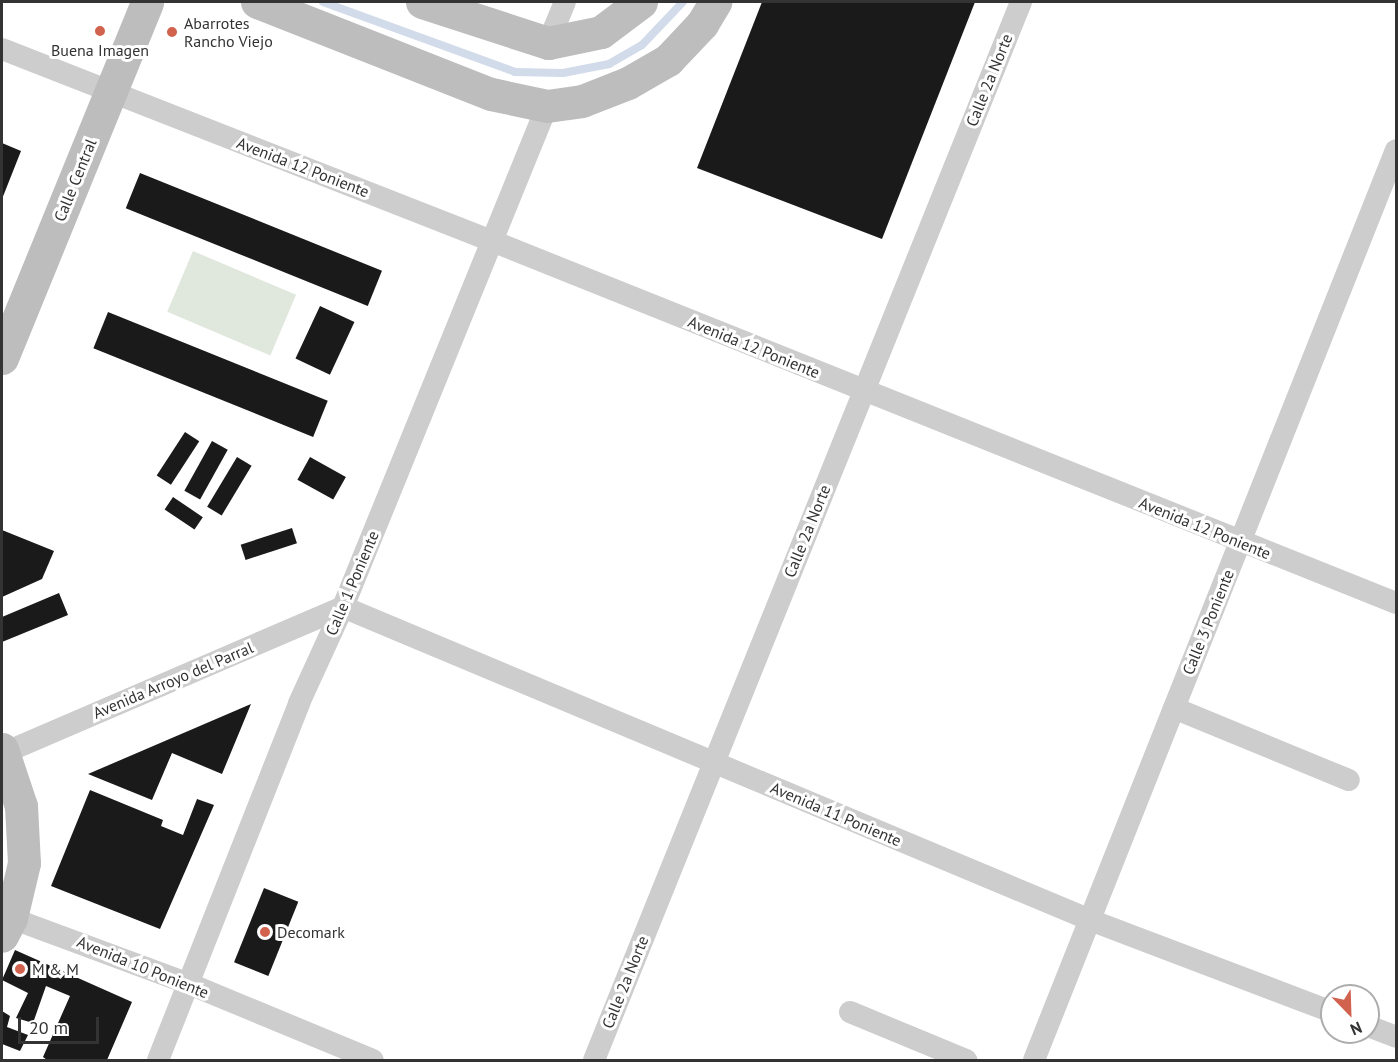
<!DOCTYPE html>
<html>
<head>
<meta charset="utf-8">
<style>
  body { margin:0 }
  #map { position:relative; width:1398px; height:1062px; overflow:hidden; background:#fff; font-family:"PT Sans",sans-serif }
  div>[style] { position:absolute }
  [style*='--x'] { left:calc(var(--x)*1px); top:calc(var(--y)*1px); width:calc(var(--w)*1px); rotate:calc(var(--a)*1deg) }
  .green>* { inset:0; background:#e0e8dd; transform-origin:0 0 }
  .stream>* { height:8px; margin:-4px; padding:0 4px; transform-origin:4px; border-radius:4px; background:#d2dbea }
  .building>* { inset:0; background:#1a1a1a; transform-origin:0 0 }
  .street>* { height:22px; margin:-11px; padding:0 11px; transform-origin:11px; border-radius:11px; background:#cdcdcd }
  .secondary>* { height:33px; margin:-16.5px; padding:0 16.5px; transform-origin:16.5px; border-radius:16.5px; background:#bdbdbd }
  .dots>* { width:16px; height:16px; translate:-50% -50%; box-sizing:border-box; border:3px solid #fff; border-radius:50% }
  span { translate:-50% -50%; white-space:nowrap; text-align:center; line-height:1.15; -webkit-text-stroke:6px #fff; paint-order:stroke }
  .poi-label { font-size:16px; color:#333 }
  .left { translate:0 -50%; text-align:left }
  .street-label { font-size:16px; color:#333 }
  .frame { position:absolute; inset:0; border:3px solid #333; pointer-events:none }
  .north { position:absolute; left:1320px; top:984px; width:60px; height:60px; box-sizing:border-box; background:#fff; border:2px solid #adadad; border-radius:50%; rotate:157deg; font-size:16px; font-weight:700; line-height:24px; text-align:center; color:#333 }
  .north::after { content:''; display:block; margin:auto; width:21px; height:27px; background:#d0624e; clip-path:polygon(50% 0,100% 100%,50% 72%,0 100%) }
  .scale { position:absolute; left:18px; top:1017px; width:81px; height:27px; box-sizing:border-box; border:3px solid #333; border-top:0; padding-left:8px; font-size:18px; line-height:21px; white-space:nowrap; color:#333; -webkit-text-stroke:4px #fff; paint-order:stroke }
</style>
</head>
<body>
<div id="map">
  <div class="green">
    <i style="left:193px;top:251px;width:112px;height:66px;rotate:23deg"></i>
  </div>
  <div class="stream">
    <i style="--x:323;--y:2;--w:204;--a:20"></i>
    <i style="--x:515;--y:72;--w:48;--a:1.2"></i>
    <i style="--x:563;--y:73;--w:47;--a:-11.1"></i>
    <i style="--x:609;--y:64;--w:38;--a:-30"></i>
    <i style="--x:642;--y:45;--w:59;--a:-46.4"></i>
  </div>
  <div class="building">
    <i style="clip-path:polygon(762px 2px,975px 2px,882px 239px,697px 168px)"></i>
    <i style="clip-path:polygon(2px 143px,21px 151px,2px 199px)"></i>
    <i style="left:140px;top:173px;width:261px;height:38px;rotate:22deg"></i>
    <i style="left:320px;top:306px;width:38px;height:58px;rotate:25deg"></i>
    <i style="left:108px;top:312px;width:237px;height:39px;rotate:22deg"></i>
    <i style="left:185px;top:432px;width:17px;height:52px;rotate:33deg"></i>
    <i style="left:212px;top:441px;width:18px;height:57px;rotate:29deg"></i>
    <i style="left:237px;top:457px;width:17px;height:58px;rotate:31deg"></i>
    <i style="left:310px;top:457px;width:41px;height:26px;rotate:29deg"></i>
    <i style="left:173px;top:497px;width:36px;height:15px;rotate:34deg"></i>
    <i style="left:292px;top:528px;width:16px;height:54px;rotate:72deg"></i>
    <i style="clip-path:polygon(2px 530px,54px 551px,42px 579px,2px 597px)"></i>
    <i style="clip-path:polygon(59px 593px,68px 615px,2px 642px,2px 617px)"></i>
    <i style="clip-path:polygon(251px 704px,222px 774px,172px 753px,152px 800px,88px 774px)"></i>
    <i style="clip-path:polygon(90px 790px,163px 820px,161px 826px,183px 835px,197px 799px,214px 805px,160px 929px,51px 886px)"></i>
    <i style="left:264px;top:888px;width:37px;height:80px;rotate:22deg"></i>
    <i style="clip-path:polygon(15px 950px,132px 1002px,107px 1060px,47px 1060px,43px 1057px,70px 996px,46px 986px,33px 1023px,16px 1018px,28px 993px,2px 980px)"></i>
    <i style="clip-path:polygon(2px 1011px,10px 1016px,7px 1027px,28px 1035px,20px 1051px,2px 1044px)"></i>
  </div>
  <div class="street">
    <i style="--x:548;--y:43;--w:44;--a:-67.5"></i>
    <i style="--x:2;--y:49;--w:526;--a:21.4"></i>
    <i style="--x:492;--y:241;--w:974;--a:21.82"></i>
    <i style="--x:343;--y:607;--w:810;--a:22.73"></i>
    <i style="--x:1090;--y:920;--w:259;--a:20.8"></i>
    <i style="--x:1174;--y:708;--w:189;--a:22.4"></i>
    <i style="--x:4;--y:753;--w:369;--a:-23.3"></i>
    <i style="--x:11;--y:918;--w:188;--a:20.3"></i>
    <i style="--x:187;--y:983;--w:201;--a:22.5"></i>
    <i style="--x:850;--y:1012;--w:126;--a:22.5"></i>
    <i style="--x:1368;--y:1026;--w:30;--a:21"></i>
    <i style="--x:158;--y:1060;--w:384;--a:-68.4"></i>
    <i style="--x:299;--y:703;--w:106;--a:-65.4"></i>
    <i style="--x:343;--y:607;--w:541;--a:-67.84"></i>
    <i style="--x:594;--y:1060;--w:1141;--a:-68.02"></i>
    <i style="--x:1034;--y:1060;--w:979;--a:-68.31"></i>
  </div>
  <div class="secondary">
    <i style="--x:257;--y:2;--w:251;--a:21.5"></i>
    <i style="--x:491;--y:94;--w:57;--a:12.1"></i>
    <i style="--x:547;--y:106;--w:35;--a:-8"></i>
    <i style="--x:582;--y:101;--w:49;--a:-21.4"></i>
    <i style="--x:628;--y:83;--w:46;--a:-29.9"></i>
    <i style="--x:668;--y:60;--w:50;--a:-46.6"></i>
    <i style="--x:702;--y:24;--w:26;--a:-59"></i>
    <i style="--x:422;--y:2;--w:133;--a:18"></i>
    <i style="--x:548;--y:43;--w:54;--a:-11.7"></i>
    <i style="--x:601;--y:32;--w:50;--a:-36.9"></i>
    <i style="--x:2;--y:358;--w:384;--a:-67.8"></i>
    <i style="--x:2;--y:749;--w:60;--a:71.6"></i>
    <i style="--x:21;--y:806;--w:57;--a:87"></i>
    <i style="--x:24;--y:863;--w:57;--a:103.3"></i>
    <i style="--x:11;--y:918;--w:20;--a:117"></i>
  </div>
  <div class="dots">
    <i style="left:100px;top:31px;background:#d0624e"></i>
    <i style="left:172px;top:32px;background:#d0624e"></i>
    <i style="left:265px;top:932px;background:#d0624e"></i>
    <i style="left:20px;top:969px;background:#d0624e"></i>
  </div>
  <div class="poi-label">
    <span class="left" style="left:184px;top:32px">Abarrotes<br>Rancho Viejo</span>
    <span style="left:100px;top:50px">Buena Imagen</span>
    <span class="left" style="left:277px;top:932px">Decomark</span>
    <span class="left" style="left:32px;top:969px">M &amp; M</span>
  </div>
  <div class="street-label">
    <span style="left:989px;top:80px;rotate:-68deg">Calle 2a Norte</span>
    <span style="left:303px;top:167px;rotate:21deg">Avenida 12 Poniente</span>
    <span style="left:75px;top:180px;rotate:-68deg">Calle Central</span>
    <span style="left:754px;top:347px;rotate:22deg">Avenida 12 Poniente</span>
    <span style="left:1205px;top:528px;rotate:22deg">Avenida 12 Poniente</span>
    <span style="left:807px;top:531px;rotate:-68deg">Calle 2a Norte</span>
    <span style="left:352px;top:583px;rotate:-67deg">Calle 1 Poniente</span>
    <span style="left:1208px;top:622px;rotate:-68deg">Calle 3 Poniente</span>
    <span style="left:173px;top:680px;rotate:-23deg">Avenida Arroyo del Parral</span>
    <span style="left:836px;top:814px;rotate:23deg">Avenida 11 Poniente</span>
    <span style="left:143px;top:967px;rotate:22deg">Avenida 10 Poniente</span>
    <span style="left:625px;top:982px;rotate:-68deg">Calle 2a Norte</span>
  </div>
  <div class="frame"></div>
  <div class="north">N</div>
  <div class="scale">20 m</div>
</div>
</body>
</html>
